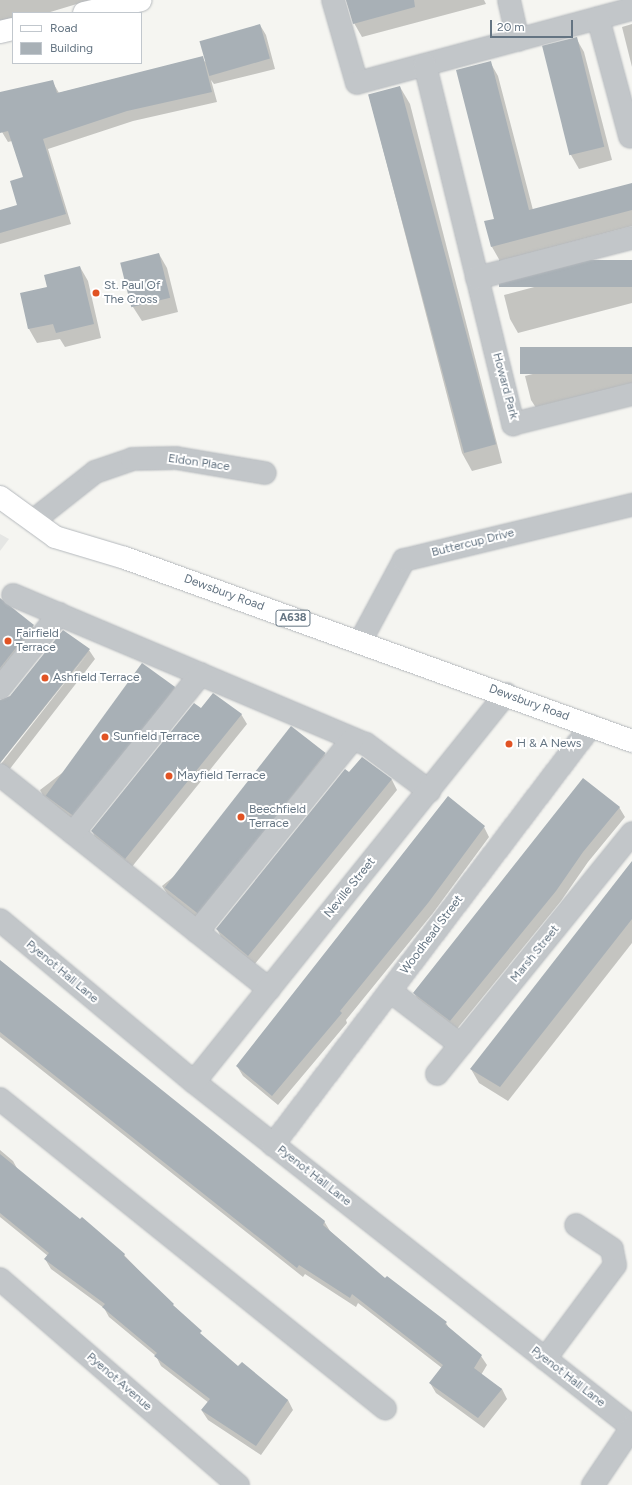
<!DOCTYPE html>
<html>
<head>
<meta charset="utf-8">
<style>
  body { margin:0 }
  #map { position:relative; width:632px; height:1485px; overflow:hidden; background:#f5f5f1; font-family:Figtree,sans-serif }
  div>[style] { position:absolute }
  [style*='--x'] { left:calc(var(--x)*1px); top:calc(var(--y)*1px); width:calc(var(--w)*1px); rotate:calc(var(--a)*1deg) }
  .built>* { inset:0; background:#e5e6e4 }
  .shadow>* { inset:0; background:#0003 }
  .building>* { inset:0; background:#a8b0b6; transform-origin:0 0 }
  .roads { filter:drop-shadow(0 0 1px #b5b9bd) drop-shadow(0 0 1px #b5b9bd) }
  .minor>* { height:22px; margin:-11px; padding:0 11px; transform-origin:11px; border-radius:11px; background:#c2c6c9 }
  .major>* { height:22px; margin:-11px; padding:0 11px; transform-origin:11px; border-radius:11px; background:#fff }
  .dots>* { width:11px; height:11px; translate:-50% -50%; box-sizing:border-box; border:2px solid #fff; border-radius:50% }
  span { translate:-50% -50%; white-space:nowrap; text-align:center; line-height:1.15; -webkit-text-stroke:4px #fff; paint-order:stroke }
  .shield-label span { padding:1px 3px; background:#fff; border:1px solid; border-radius:3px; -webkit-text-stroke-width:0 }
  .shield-label { font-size:11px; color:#647482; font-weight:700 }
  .poi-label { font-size:12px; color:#647482 }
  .left { translate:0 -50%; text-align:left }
  .street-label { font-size:12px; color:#647482 }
  .legend { position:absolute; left:12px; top:12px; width:130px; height:52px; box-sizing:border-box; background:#fff; border:1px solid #c1c7cd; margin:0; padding:5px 7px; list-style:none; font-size:12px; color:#647482 }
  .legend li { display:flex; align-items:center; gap:8px; height:20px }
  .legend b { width:20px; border:1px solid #c1c7cd }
  .scale { position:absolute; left:490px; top:20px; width:83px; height:18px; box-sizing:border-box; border:2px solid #647482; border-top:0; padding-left:5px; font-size:12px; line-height:14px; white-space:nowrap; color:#647482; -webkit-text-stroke:3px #fff; paint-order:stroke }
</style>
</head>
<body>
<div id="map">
  <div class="built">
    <i style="clip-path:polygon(0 534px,9px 539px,0 551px)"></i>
  </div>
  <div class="shadow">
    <i style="clip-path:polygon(0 0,90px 0,47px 13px,13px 13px,13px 23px,0 27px)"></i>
    <i style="clip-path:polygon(346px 0,484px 0,486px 4px,362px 37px,354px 23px)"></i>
    <i style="clip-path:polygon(632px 24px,632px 67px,622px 27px)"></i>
    <i style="clip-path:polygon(260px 25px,266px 35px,275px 69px,214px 84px,211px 80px,217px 102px,133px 121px,48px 149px,71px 224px,0 244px,0 211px,18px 206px,24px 177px,12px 141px,8px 142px,2px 132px,0 93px,52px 81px,59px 93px,202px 57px,205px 62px)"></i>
    <i style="clip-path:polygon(576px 38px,584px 52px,612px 160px,579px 169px,571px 155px)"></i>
    <i style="clip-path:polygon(490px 62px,498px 76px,533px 210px,632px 184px,632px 226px,500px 261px,492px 247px,496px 219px)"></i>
    <i style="clip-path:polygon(400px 87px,410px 104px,502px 463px,472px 471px,462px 453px,369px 95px)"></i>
    <i style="clip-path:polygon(159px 254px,167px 268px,178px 312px,142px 321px,133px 307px)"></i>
    <i style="clip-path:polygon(632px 261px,632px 303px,518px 333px,510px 319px,504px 295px)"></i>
    <i style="clip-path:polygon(80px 267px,88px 281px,101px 338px,65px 347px,60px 339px,37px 343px,29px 329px,21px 294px,48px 288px)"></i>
    <i style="clip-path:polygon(632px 348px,632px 390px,540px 414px,531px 400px,525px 376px)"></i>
    <i style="clip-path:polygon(3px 603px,33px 626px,39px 635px,0 685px,0 606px)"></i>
    <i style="clip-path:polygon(89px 650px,95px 659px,9px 770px,1px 764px,89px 652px,0 763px,0 700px,4px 701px)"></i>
    <i style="clip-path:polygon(174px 687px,180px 697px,77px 825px,45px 799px,40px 790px)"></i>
    <i style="clip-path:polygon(201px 709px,241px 714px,247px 724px,131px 868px,97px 841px,92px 831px)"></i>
    <i style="clip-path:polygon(325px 754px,331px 763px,202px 922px,168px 895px,162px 886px)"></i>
    <i style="clip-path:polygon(362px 758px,392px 780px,397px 790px,254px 965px,222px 939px,217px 929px)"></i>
    <i style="clip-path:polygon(619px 807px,625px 817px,588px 862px,561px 901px,456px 1030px,420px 1003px,414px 993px)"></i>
    <i style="clip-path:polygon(484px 827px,489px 837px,433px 913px,346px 1020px,347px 1023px,278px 1105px,243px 1076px,237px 1066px)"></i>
    <i style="clip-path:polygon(632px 862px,632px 943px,508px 1101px,479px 1083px,471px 1069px)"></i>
    <i style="clip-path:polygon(0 962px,324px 1221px,330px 1231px,385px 1280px,446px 1323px,450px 1330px,481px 1356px,487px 1365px,481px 1375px,502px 1389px,507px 1399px,484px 1428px,436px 1393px,430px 1383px,442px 1368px,358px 1303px,356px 1307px,305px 1274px,303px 1277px,0 1037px)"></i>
    <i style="clip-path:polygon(0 1150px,13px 1161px,18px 1170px,124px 1255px,204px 1338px,238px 1367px,288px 1400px,293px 1410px,261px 1455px,208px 1420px,202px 1411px,209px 1403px,161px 1366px,156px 1356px,109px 1317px,104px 1308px,51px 1269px,45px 1259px,48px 1256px,0 1217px)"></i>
  </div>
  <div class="building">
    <i style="clip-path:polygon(346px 0,414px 0,415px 7px,353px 24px)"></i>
    <i style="left:260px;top:24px;width:36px;height:63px;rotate:74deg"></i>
    <i style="left:577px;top:37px;width:113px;height:36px;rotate:76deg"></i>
    <i style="clip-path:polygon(203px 56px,212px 92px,127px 111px,43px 139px,66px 214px,0 233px,0 210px,17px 205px,10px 181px,23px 177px,8px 131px,0 133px,0 92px,53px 80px,57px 93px)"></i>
    <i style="clip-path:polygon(491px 61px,529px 210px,632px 183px,632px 210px,491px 247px,484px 221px,494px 219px,456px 70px)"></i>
    <i style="left:400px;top:86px;width:371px;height:33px;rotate:75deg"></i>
    <i style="left:159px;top:253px;width:46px;height:40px;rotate:76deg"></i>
    <i style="left:632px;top:260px;width:27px;height:133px;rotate:90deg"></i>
    <i style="clip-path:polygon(80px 266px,94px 324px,56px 333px,53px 324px,28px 329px,20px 293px,47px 287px,44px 275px)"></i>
    <i style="left:632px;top:347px;width:27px;height:112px;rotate:90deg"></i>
    <i style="clip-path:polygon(0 598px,34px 625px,0 668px)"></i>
    <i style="clip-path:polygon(63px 630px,90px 649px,0 763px,0 700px,10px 696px)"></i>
    <i style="left:142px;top:663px;width:41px;height:164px;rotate:36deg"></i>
    <i style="clip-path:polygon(213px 693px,242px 714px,125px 859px,91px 831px,194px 703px,201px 708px)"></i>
    <i style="left:291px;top:726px;width:44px;height:205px;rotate:38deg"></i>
    <i style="clip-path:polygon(362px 757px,392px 779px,248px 956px,216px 929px,345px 769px,349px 772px)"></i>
    <i style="clip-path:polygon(583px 778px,620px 807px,583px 852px,556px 891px,450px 1021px,413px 993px)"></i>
    <i style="clip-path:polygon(448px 796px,485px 826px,428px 903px,340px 1011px,342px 1013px,272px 1096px,236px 1066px)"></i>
    <i style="clip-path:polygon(632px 861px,632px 919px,500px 1087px,470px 1069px)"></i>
    <i style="clip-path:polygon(0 960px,325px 1221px,323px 1225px,385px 1278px,387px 1276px,447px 1322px,445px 1324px,482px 1355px,474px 1368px,502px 1389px,478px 1418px,429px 1383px,443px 1365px,352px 1294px,350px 1298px,299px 1265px,297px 1268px,0 1032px)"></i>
    <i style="clip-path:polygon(0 1154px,80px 1219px,82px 1217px,125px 1254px,124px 1256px,174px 1304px,173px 1305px,202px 1331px,200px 1333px,238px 1366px,242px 1362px,288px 1400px,256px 1446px,201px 1410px,210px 1399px,154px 1356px,157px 1353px,102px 1307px,105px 1304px,44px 1259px,49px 1253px,0 1213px)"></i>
  </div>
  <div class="roads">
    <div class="minor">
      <i style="--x:333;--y:0;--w:86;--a:73.9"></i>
      <i style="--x:357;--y:83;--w:285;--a:-15.1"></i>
      <i style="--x:509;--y:0;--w:41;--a:77.3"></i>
      <i style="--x:598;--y:18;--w:123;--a:74.9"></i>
      <i style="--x:425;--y:65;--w:370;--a:76.2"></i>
      <i style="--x:513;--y:424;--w:123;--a:-14.1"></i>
      <i style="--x:477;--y:278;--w:160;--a:-14.5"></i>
      <i style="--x:33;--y:521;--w:79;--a:-38.3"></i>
      <i style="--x:95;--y:472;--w:39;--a:-19"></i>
      <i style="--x:132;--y:459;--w:44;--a:-1.3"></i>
      <i style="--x:176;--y:458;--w:90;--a:9.6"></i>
      <i style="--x:13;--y:595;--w:383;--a:22.9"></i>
      <i style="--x:366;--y:744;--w:79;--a:36.7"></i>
      <i style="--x:360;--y:642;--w:93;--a:-61.8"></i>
      <i style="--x:404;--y:560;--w:235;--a:-13.6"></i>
      <i style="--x:0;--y:688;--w:95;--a:-51.4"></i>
      <i style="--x:0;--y:775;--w:344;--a:38.5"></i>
      <i style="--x:73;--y:833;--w:204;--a:-51.2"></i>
      <i style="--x:0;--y:920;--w:253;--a:39.9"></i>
      <i style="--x:194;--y:1082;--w:558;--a:38.23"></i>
      <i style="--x:197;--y:932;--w:248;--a:-51.1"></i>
      <i style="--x:390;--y:991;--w:89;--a:37.3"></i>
      <i style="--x:437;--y:1074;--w:310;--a:-51"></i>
      <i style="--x:194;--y:1082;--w:498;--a:-51.2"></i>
      <i style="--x:0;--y:1099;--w:494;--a:38.8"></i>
      <i style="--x:273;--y:1145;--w:526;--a:-52.8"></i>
      <i style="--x:0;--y:1279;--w:315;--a:40.9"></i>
      <i style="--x:545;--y:1359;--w:117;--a:-53.3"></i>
      <i style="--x:615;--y:1265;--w:16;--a:-101"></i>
      <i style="--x:612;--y:1249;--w:43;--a:-146.3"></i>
      <i style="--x:593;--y:1485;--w:70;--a:-56.1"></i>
    </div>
    <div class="major">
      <i style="--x:84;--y:13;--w:58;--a:-12.8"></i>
      <i style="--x:0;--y:32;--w:13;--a:-13"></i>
      <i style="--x:0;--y:497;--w:68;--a:36"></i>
      <i style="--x:55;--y:537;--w:73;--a:16.7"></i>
      <i style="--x:125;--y:558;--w:539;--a:19.85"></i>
    </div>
  </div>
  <div class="dots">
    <i style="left:96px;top:293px;background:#e15324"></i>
    <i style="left:8px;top:641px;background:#e15324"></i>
    <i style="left:45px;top:678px;background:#e15324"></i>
    <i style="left:105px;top:737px;background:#e15324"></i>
    <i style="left:509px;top:744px;background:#e15324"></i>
    <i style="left:169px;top:776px;background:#e15324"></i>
    <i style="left:241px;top:817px;background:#e15324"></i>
  </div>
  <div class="shield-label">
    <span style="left:293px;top:618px">A638</span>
  </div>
  <div class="poi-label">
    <span class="left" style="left:104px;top:293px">St. Paul Of<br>The Cross</span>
    <span class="left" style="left:16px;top:641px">Fairfield<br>Terrace</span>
    <span class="left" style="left:53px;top:678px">Ashfield Terrace</span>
    <span class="left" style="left:113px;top:737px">Sunfield Terrace</span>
    <span class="left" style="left:517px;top:744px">H &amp; A News</span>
    <span class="left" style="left:177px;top:776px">Mayfield Terrace</span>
    <span class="left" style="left:249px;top:817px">Beechfield<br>Terrace</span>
  </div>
  <div class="street-label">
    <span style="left:505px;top:386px;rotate:75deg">Howard Park</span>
    <span style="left:199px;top:463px;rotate:8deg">Eldon Place</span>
    <span style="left:473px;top:543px;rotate:-14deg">Buttercup Drive</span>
    <span style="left:224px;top:593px;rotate:20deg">Dewsbury Road</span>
    <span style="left:529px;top:703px;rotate:20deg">Dewsbury Road</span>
    <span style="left:350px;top:888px;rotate:-51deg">Neville Street</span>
    <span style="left:432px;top:935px;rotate:-53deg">Woodhead Street</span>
    <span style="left:535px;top:954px;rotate:-51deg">Marsh Street</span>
    <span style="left:62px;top:972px;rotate:40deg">Pyenot Hall Lane</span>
    <span style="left:314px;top:1176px;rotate:38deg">Pyenot Hall Lane</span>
    <span style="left:568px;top:1377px;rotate:38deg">Pyenot Hall Lane</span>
    <span style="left:119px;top:1382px;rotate:41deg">Pyenot Avenue</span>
  </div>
  <ul class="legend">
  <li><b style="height:5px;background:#fff"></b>Road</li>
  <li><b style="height:11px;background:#a8b0b6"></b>Building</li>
  </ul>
  <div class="scale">20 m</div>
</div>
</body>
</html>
